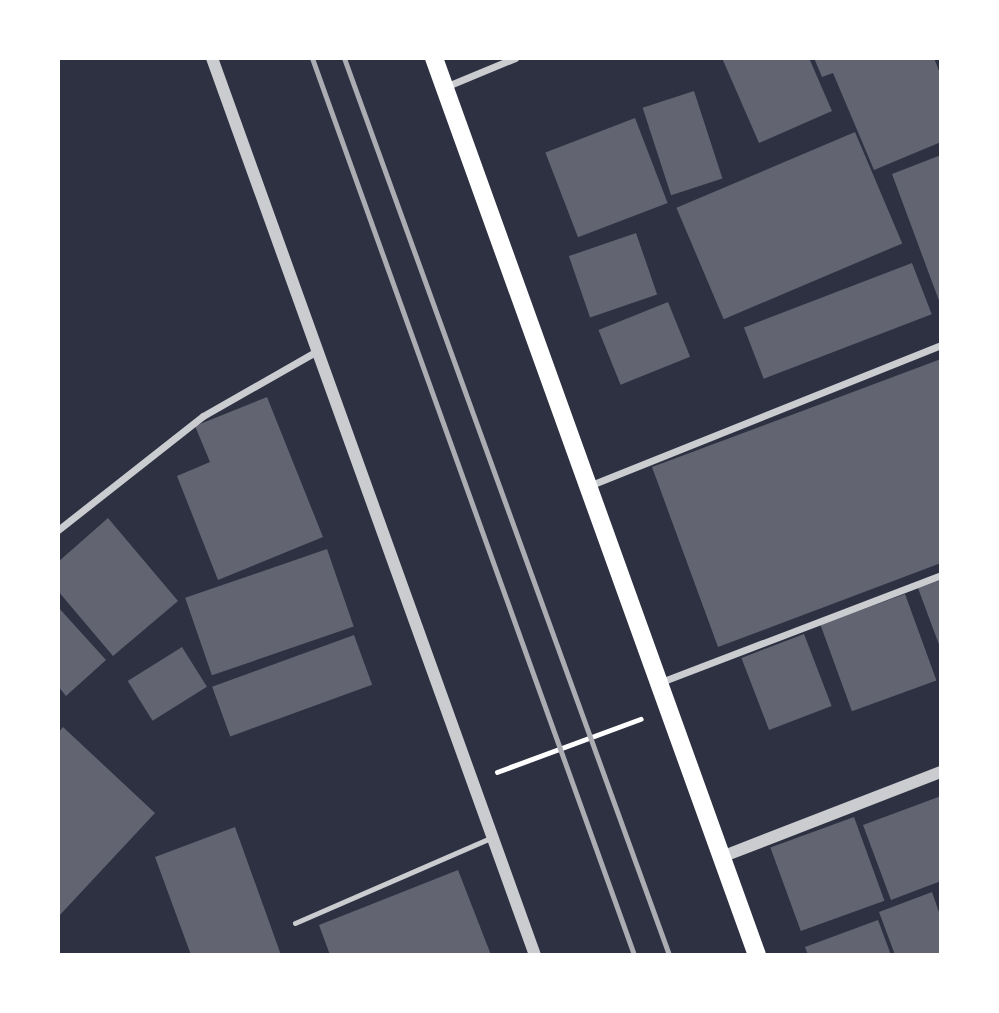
<!DOCTYPE html>
<html>
<head>
<meta charset="utf-8">
<style>
  body { margin:0 }
  #map { position:relative; width:999px; height:1013px; overflow:hidden; background:#2d3142; font-family:"DejaVu Sans",sans-serif }
  div>[style] { position:absolute }
  [style*='--x'] { left:calc(var(--x)*1px); top:calc(var(--y)*1px); width:calc(var(--w)*1px); rotate:calc(var(--a)*1deg) }
  .building>* { inset:0; background:#626471; transform-origin:0 0 }
  .path>* { height:4.5px; margin:-2.25px; padding:0 2.25px; transform-origin:2.25px; border-radius:2.25px; background:#fff }
  .service>* { height:5px; margin:-2.5px; padding:0 2.5px; transform-origin:2.5px; border-radius:2.5px; background:#caccd0 }
  .minor>* { height:7px; margin:-3.5px; padding:0 3.5px; transform-origin:3.5px; border-radius:3.5px; background:#caccd0 }
  .tertiary>* { height:12px; margin:-6px; padding:0 6px; transform-origin:6px; border-radius:6px; background:#caccd0 }
  .primary>* { height:18px; margin:-9px; padding:0 9px; transform-origin:9px; border-radius:9px; background:#fff }
  .rail>* { height:5px; margin:-2.5px; padding:0 2.5px; transform-origin:2.5px; border-radius:2.5px; background:#abadb3 }
  span { translate:-50% -50%; white-space:nowrap; text-align:center; line-height:1.15; -webkit-text-stroke:5px #fff; paint-order:stroke }
  .frame { position:absolute; inset:0; border:60px solid #fff; pointer-events:none }
</style>
</head>
<body>
<div id="map">
  <div class="building">
    <i style="clip-path:polygon(722px 58px,809px 58px,832px 111px,759px 143px)"></i>
    <i style="clip-path:polygon(814px 58px,934px 58px,941px 76px,941px 142px,874px 170px,833px 73px,822px 77px)"></i>
    <i style="left:694px;top:91px;width:92px;height:54px;rotate:72deg"></i>
    <i style="left:635px;top:118px;width:91px;height:96px;rotate:69deg"></i>
    <i style="left:855px;top:132px;width:121px;height:194px;rotate:67deg"></i>
    <i style="clip-path:polygon(941px 155px,941px 306px,892px 174px)"></i>
    <i style="left:636px;top:233px;width:65px;height:71px;rotate:71deg"></i>
    <i style="left:912px;top:263px;width:55px;height:180px;rotate:69deg"></i>
    <i style="left:668px;top:302px;width:59px;height:75px;rotate:68deg"></i>
    <i style="clip-path:polygon(941px 359px,941px 563px,718px 647px,652px 467px)"></i>
    <i style="clip-path:polygon(267px 397px,323px 537px,218px 580px,177px 476px,210px 462px,195px 426px)"></i>
    <i style="clip-path:polygon(108px 518px,178px 601px,113px 656px,58px 591px,58px 562px)"></i>
    <i style="left:327px;top:549px;width:82px;height:150px;rotate:71deg"></i>
    <i style="clip-path:polygon(941px 580px,941px 650px,918px 588px)"></i>
    <i style="left:905px;top:594px;width:92px;height:90px;rotate:70deg"></i>
    <i style="clip-path:polygon(58px 607px,106px 660px,66px 696px,58px 686px)"></i>
    <i style="left:804px;top:634px;width:77px;height:67px;rotate:69deg"></i>
    <i style="left:354px;top:635px;width:53px;height:151px;rotate:70deg"></i>
    <i style="left:182px;top:647px;width:47px;height:64px;rotate:58deg"></i>
    <i style="clip-path:polygon(63px 727px,155px 813px,58px 917px,58px 733px)"></i>
    <i style="clip-path:polygon(941px 796px,941px 881px,891px 900px,863px 825px)"></i>
    <i style="left:854px;top:817px;width:89px;height:89px;rotate:70deg"></i>
    <i style="clip-path:polygon(235px 827px,281px 955px,191px 955px,155px 857px)"></i>
    <i style="clip-path:polygon(458px 870px,491px 955px,330px 955px,319px 925px)"></i>
    <i style="clip-path:polygon(932px 892px,941px 918px,941px 954px,895px 955px,879px 912px)"></i>
    <i style="clip-path:polygon(878px 920px,891px 955px,808px 955px,805px 947px)"></i>
  </div>
  <div class="path">
    <i style="--x:497;--y:772;--w:153;--a:-20.3"></i>
  </div>
  <div class="service">
    <i style="--x:295;--y:923;--w:216;--a:-23.5"></i>
  </div>
  <div class="minor">
    <i style="--x:445;--y:87;--w:76;--a:-22.5"></i>
    <i style="--x:591;--y:485;--w:377;--a:-21.8"></i>
    <i style="--x:58;--y:530;--w:184;--a:-38.2"></i>
    <i style="--x:203;--y:416;--w:131;--a:-29.7"></i>
    <i style="--x:661;--y:682;--w:300;--a:-20.9"></i>
  </div>
  <div class="tertiary">
    <i style="--x:212;--y:58;--w:953;--a:70.2"></i>
    <i style="--x:724;--y:856;--w:233;--a:-21.2"></i>
  </div>
  <div class="primary">
    <i style="--x:434;--y:58;--w:953;--a:70.2"></i>
  </div>
  <div class="rail">
    <i style="--x:312;--y:58;--w:953;--a:70.25"></i>
    <i style="--x:344;--y:58;--w:954;--a:70.08"></i>
  </div>
  <div class="frame"></div>
</div>
</body>
</html>
